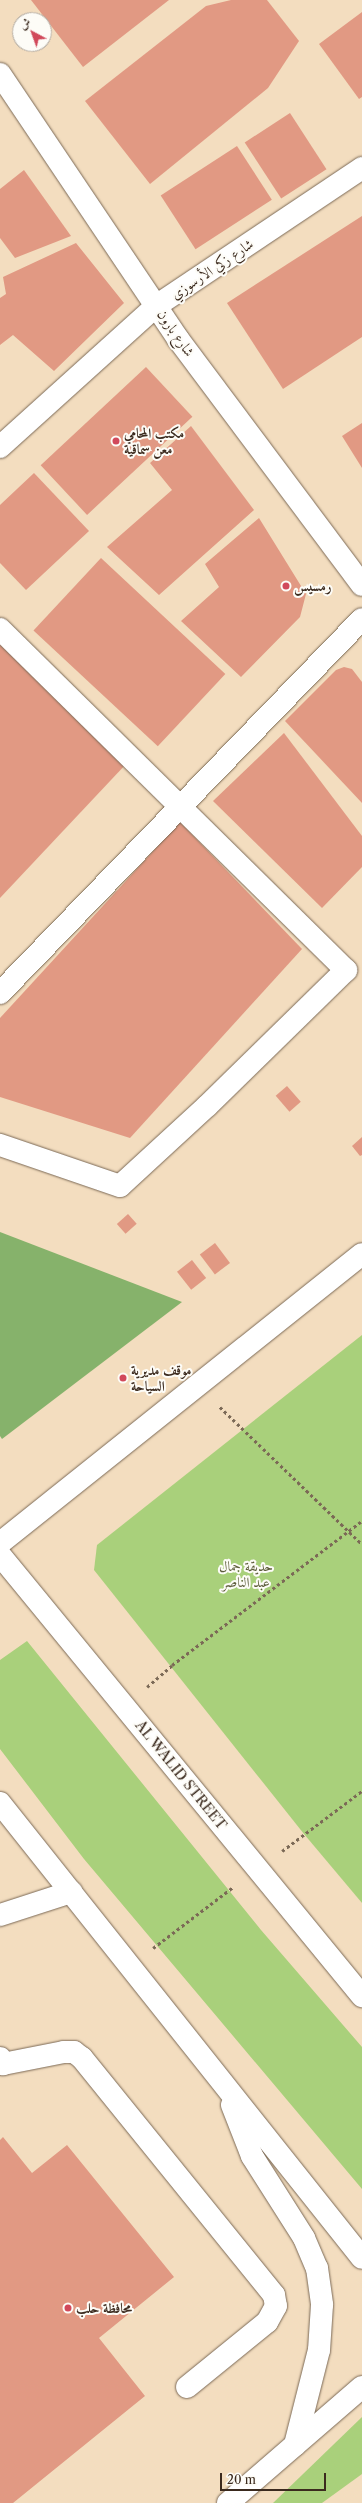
<!DOCTYPE html>
<html>
<head>
<meta charset="utf-8">
<style>
  body { margin:0 }
  #map { position:relative; width:362px; height:2503px; overflow:hidden; background:#f3ddbf; font-family:"Libre Caslon Text",Amiri,serif }
  div>[style] { position:absolute }
  [style*='--x'] { left:calc(var(--x)*1px); top:calc(var(--y)*1px); width:calc(var(--w)*1px); rotate:calc(var(--a)*1deg) }
  .green>* { inset:0; background:#a9d07b }
  .forest>* { inset:0; background:#86b26b }
  .building>* { inset:0; background:#e19983; transform-origin:0 0 }
  .path>* { height:2.5px; margin-top:-1.25px; transform-origin:0; background:repeating-linear-gradient(90deg,#7b6956 0 3px,transparent 0 6px) }
  .roads { filter:drop-shadow(0 0 1px #7b6956) drop-shadow(0 0 1px #7b6956) }
  .minor>* { height:22px; margin:-11px; padding:0 11px; transform-origin:11px; border-radius:11px; background:#fff }
  .major>* { height:22px; margin:-11px; padding:0 11px; transform-origin:11px; border-radius:11px; background:#fff }
  .dots>* { width:11px; height:11px; translate:-50% -50%; box-sizing:border-box; border:2px solid #fdfcf7; border-radius:50% }
  span { translate:-50% -50%; white-space:nowrap; text-align:center; line-height:1.15; -webkit-text-stroke:4px #fdfcf7; paint-order:stroke }
  .street-label { font-size:14px; color:#3b2a1e }
  .poi-label { font-size:14px; color:#3b2a1e; font-weight:700 }
  .left { translate:0 -50%; text-align:left }
  .park-label { font-size:14px; color:#5c5c3a }
  .north { position:absolute; left:12px; top:12px; width:40px; height:40px; box-sizing:border-box; background:#fdfcf7; border:1px solid #afa8a0; border-radius:50%; rotate:319deg; font-size:11px; font-weight:700; line-height:16px; text-align:center; color:#3b2a1e }
  .north::after { content:''; display:block; margin:auto; width:14px; height:18px; background:#d1495b; clip-path:polygon(50% 0,100% 100%,50% 72%,0 100%) }
  .scale { position:absolute; left:220px; top:2473px; width:106px; height:18px; box-sizing:border-box; border:2px solid #3b2a1e; border-top:0; padding-left:5px; font-size:12px; line-height:14px; white-space:nowrap; color:#3b2a1e; -webkit-text-stroke:3px #fdfcf7; paint-order:stroke }
</style>
</head>
<body>
<div id="map">
  <div class="green">
    <i style="clip-path:polygon(362px 1335px,362px 1903px,304px 1834px,94px 1570px,97px 1545px)"></i>
    <i style="clip-path:polygon(27px 1641px,261px 1930px,362px 2047px,362px 2189px,84px 1859px,0 1749px,0 1660px)"></i>
    <i style="clip-path:polygon(362px 2417px,362px 2474px,322px 2503px,273px 2503px)"></i>
  </div>
  <div class="forest">
    <i style="clip-path:polygon(0 1232px,182px 1302px,2px 1439px,0 1436px)"></i>
  </div>
  <div class="building">
    <i style="clip-path:polygon(31px 0,169px 0,83px 67px)"></i>
    <i style="clip-path:polygon(231px 0,267px 0,299px 41px,268px 88px,150px 184px,85px 101px,206px 6px)"></i>
    <i style="clip-path:polygon(362px 12px,362px 97px,359px 99px,319px 44px)"></i>
    <i style="left:290px;top:113px;width:67px;height:54px;rotate:57deg"></i>
    <i style="left:237px;top:146px;width:64px;height:91px;rotate:57deg"></i>
    <i style="clip-path:polygon(24px 170px,71px 236px,15px 258px,0 238px,0 189px)"></i>
    <i style="clip-path:polygon(362px 216px,362px 337px,283px 389px,227px 303px)"></i>
    <i style="clip-path:polygon(76px 243px,124px 303px,54px 371px,13px 335px,0 345px,0 298px,6px 294px,3px 277px)"></i>
    <i style="left:146px;top:367px;width:68px;height:144px;rotate:47deg"></i>
    <i style="clip-path:polygon(362px 423px,362px 468px,342px 436px)"></i>
    <i style="clip-path:polygon(191px 426px,254px 510px,159px 595px,107px 547px,172px 490px,150px 463px)"></i>
    <i style="clip-path:polygon(34px 473px,89px 531px,26px 590px,0 563px,0 505px)"></i>
    <i style="clip-path:polygon(259px 518px,306px 594px,300px 617px,241px 677px,181px 621px,219px 587px,205px 564px)"></i>
    <i style="left:101px;top:558px;width:170px;height:99px;rotate:43deg"></i>
    <i style="clip-path:polygon(0 643px,127px 763px,0 898px)"></i>
    <i style="clip-path:polygon(344px 667px,352px 669px,362px 682px,362px 803px,285px 721px,336px 670px)"></i>
    <i style="clip-path:polygon(284px 733px,362px 836px,362px 867px,322px 908px,213px 801px)"></i>
    <i style="clip-path:polygon(180px 822px,302px 949px,130px 1138px,0 1097px,0 1018px)"></i>
    <i style="left:287px;top:1086px;width:21px;height:15px;rotate:49deg"></i>
    <i style="clip-path:polygon(362px 1137px,362px 1155px,360px 1156px,352px 1146px)"></i>
    <i style="left:128px;top:1214px;width:13px;height:15px;rotate:48deg"></i>
    <i style="left:215px;top:1243px;width:25px;height:19px;rotate:53deg"></i>
    <i style="left:192px;top:1260px;width:23px;height:19px;rotate:52deg"></i>
    <i style="clip-path:polygon(3px 2137px,32px 2173px,67px 2145px,174px 2277px,99px 2338px,145px 2396px,13px 2503px,0 2503px,0 2140px)"></i>
  </div>
  <div class="path">
    <i style="--x:220;--y:1407;--w:197;--a:44"></i>
    <i style="--x:147;--y:1687;--w:33;--a:-41"></i>
    <i style="--x:172;--y:1665;--w:238;--a:-37.2"></i>
    <i style="--x:282;--y:1851;--w:100;--a:-36.9"></i>
    <i style="--x:153;--y:1948;--w:101;--a:-37.3"></i>
  </div>
  <div class="roads">
    <div class="minor">
      <i style="--x:0;--y:74;--w:319;--a:56.1"></i>
      <i style="--x:178;--y:339;--w:307;--a:53.2"></i>
      <i style="--x:0;--y:447;--w:210;--a:-42.1"></i>
      <i style="--x:156;--y:306;--w:248;--a:-33.8"></i>
      <i style="--x:0;--y:629;--w:486;--a:44.6"></i>
      <i style="--x:346;--y:970;--w:194;--a:135.6"></i>
      <i style="--x:207;--y:1106;--w:118;--a:137.4"></i>
      <i style="--x:120;--y:1186;--w:127;--a:-161.1"></i>
      <i style="--x:0;--y:993;--w:520;--a:-45.93"></i>
      <i style="--x:0;--y:1915;--w:75;--a:-17.9"></i>
      <i style="--x:0;--y:2058;--w:7;--a:63"></i>
      <i style="--x:3;--y:2064;--w:62;--a:-11.1"></i>
      <i style="--x:64;--y:2052;--w:10;--a:0"></i>
      <i style="--x:74;--y:2052;--w:10;--a:37"></i>
      <i style="--x:82;--y:2058;--w:305;--a:51"></i>
      <i style="--x:274;--y:2295;--w:11;--a:80"></i>
      <i style="--x:276;--y:2306;--w:18;--a:119"></i>
      <i style="--x:267;--y:2322;--w:103;--a:140.9"></i>
    </div>
    <div class="major">
      <i style="--x:0;--y:1543;--w:463;--a:-38.6"></i>
      <i style="--x:0;--y:1555;--w:571;--a:50.62"></i>
      <i style="--x:0;--y:1803;--w:581;--a:51.49"></i>
      <i style="--x:232;--y:2105;--w:55;--a:68.6"></i>
      <i style="--x:252;--y:2156;--w:97;--a:57.6"></i>
      <i style="--x:304;--y:2238;--w:33;--a:67"></i>
      <i style="--x:317;--y:2268;--w:37;--a:82"></i>
      <i style="--x:322;--y:2305;--w:45;--a:93.8"></i>
      <i style="--x:319;--y:2350;--w:98;--a:104.2"></i>
      <i style="--x:228;--y:2503;--w:177;--a:-40.9"></i>
    </div>
  </div>
  <div class="dots">
    <i style="left:116px;top:441px;background:#d1495b"></i>
    <i style="left:286px;top:586px;background:#d1495b"></i>
    <i style="left:123px;top:1378px;background:#d1495b"></i>
    <i style="left:68px;top:2308px;background:#d1495b"></i>
  </div>
  <div class="street-label">
    <span style="left:212px;top:269px;rotate:-34deg">شارع زكي الأرسوزي</span>
    <span style="left:176px;top:333px;rotate:55deg">شارع بارون</span>
    <span style="left:181px;top:1775px;rotate:51deg">AL WALID STREET</span>
  </div>
  <div class="poi-label">
    <span class="left" style="left:124px;top:441px">مكتب المحامي<br>معن سماقية</span>
    <span class="left" style="left:294px;top:586px">رمسيس</span>
    <span class="left" style="left:131px;top:1378px">موقف مديرية<br>السياحة</span>
    <span class="left" style="left:76px;top:2308px">محافظة حلب</span>
  </div>
  <div class="park-label">
    <span style="left:246px;top:1574px">حديقة جمال<br>عبد الناصر</span>
  </div>
  <div class="north">ش</div>
  <div class="scale">20 m</div>
</div>
</body>
</html>
